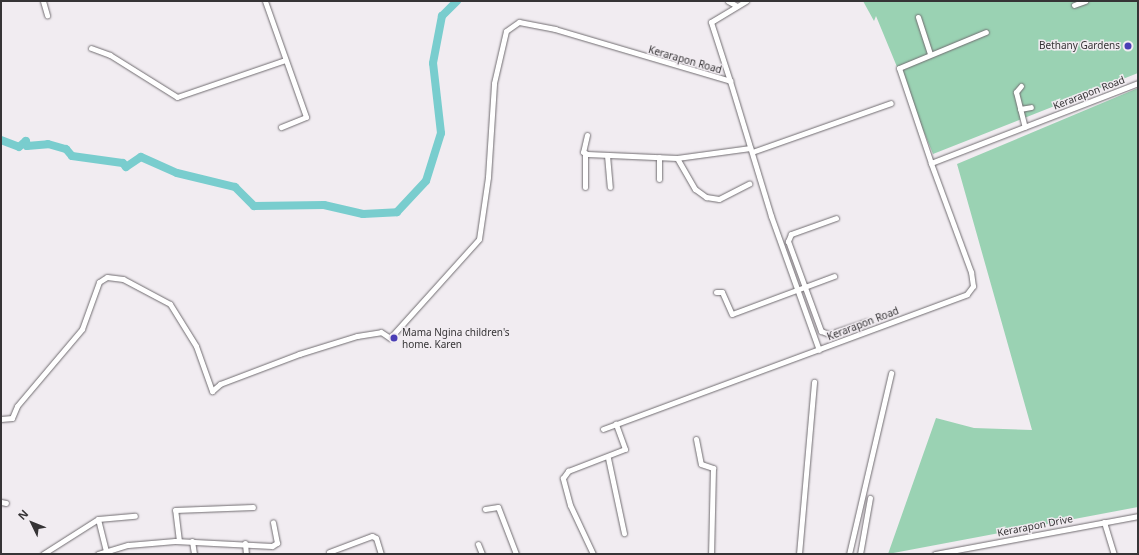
<!DOCTYPE html>
<html>
<head>
<meta charset="utf-8">
<style>
  body { margin:0 }
  #map { position:relative; width:1139px; height:555px; overflow:hidden; background:#f1ecf1; font-family:"Noto Sans",sans-serif }
  div>[style] { position:absolute }
  [style*='--x'] { left:calc(var(--x)*1px); top:calc(var(--y)*1px); width:calc(var(--w)*1px); rotate:calc(var(--a)*1deg) }
  .green>* { inset:0; background:#9ad2b3 }
  .river>* { height:8px; margin:-4px; padding:0 4px; transform-origin:4px; border-radius:4px; background:#79cdce }
  .roads { filter:drop-shadow(0 0 1px #706c70) drop-shadow(0 0 1px #706c70) }
  .minor>* { height:5px; margin:-2.5px; padding:0 2.5px; transform-origin:2.5px; border-radius:2.5px; background:#fff }
  .dots>* { width:11px; height:11px; translate:-50% -50%; box-sizing:border-box; border:2px solid #f1ecf1; border-radius:50% }
  span { translate:-50% -50%; white-space:nowrap; text-align:center; line-height:1.15; -webkit-text-stroke:3px #f1ecf1; paint-order:stroke }
  .poi-label { font-size:10px; color:#363436 }
  .right { translate:-100% -50%; text-align:right }
  .left { translate:0 -50%; text-align:left }
  .street-label { font-size:10px; color:#363436 }
  .frame { position:absolute; inset:0; border:2px solid #363436; pointer-events:none }
  .north { position:absolute; left:12px; top:503px; width:40px; height:40px; -webkit-text-stroke:3px #f1ecf1; paint-order:stroke; rotate:313deg; font-size:11px; font-weight:700; line-height:16px; text-align:center; color:#363436 }
  .north::after { content:''; display:block; margin:auto; width:14px; height:18px; background:#363436; clip-path:polygon(50% 0,100% 100%,50% 72%,0 100%) }
</style>
</head>
<body>
<div id="map">
  <div class="green">
    <i style="clip-path:polygon(863px 1px,1138px 1px,1138px 73px,933px 154px,876px 16px,874px 21px)"></i>
    <i style="clip-path:polygon(1138px 88px,1138px 507px,888px 554px,936px 418px,974px 428px,1032px 430px,957px 164px)"></i>
  </div>
  <div class="river">
    <i style="--x:1;--y:140;--w:19;--a:21"></i>
    <i style="--x:19;--y:147;--w:9;--a:-41"></i>
    <i style="--x:26;--y:141;--w:5;--a:79"></i>
    <i style="--x:27;--y:146;--w:21;--a:-5"></i>
    <i style="--x:48;--y:144;--w:19;--a:16"></i>
    <i style="--x:66;--y:149;--w:9;--a:49"></i>
    <i style="--x:72;--y:156;--w:51;--a:7.8"></i>
    <i style="--x:123;--y:163;--w:5;--a:53"></i>
    <i style="--x:126;--y:167;--w:18;--a:-34"></i>
    <i style="--x:141;--y:157;--w:39;--a:24"></i>
    <i style="--x:177;--y:173;--w:60;--a:13.6"></i>
    <i style="--x:235;--y:187;--w:27;--a:45"></i>
    <i style="--x:254;--y:206;--w:70;--a:-0.8"></i>
    <i style="--x:324;--y:205;--w:40;--a:13"></i>
    <i style="--x:363;--y:214;--w:34;--a:-3"></i>
    <i style="--x:397;--y:212;--w:42;--a:-46.9"></i>
    <i style="--x:426;--y:181;--w:50;--a:-72.6"></i>
    <i style="--x:441;--y:133;--w:70;--a:-96.5"></i>
    <i style="--x:433;--y:63;--w:48;--a:-79.2"></i>
    <i style="--x:442;--y:16;--w:21;--a:-45"></i>
  </div>
  <div class="roads">
    <div class="minor">
      <i style="--x:43;--y:1;--w:15;--a:74"></i>
      <i style="--x:265;--y:1;--w:123;--a:70.5"></i>
      <i style="--x:306;--y:117;--w:27;--a:158"></i>
      <i style="--x:728;--y:1;--w:10;--a:29"></i>
      <i style="--x:1074;--y:5;--w:12;--a:-20"></i>
      <i style="--x:918;--y:17;--w:39;--a:72"></i>
      <i style="--x:91;--y:48;--w:20;--a:20"></i>
      <i style="--x:110;--y:55;--w:79;--a:32.1"></i>
      <i style="--x:177;--y:97;--w:114;--a:-18.9"></i>
      <i style="--x:730;--y:81;--w:62;--a:-107.9"></i>
      <i style="--x:711;--y:22;--w:41;--a:-31"></i>
      <i style="--x:1021;--y:86;--w:8;--a:130"></i>
      <i style="--x:1016;--y:92;--w:36;--a:76"></i>
      <i style="--x:1020;--y:109;--w:11;--a:-10"></i>
      <i style="--x:587;--y:135;--w:17;--a:103"></i>
      <i style="--x:583;--y:152;--w:4;--a:27"></i>
      <i style="--x:587;--y:154;--w:90;--a:2.5"></i>
      <i style="--x:677;--y:158;--w:74;--a:-7.8"></i>
      <i style="--x:752;--y:152;--w:147;--a:-19.4"></i>
      <i style="--x:585;--y:153;--w:34;--a:90"></i>
      <i style="--x:607;--y:155;--w:32;--a:85"></i>
      <i style="--x:677;--y:158;--w:36;--a:60"></i>
      <i style="--x:695;--y:189;--w:14;--a:36"></i>
      <i style="--x:706;--y:197;--w:13;--a:9"></i>
      <i style="--x:719;--y:199;--w:34;--a:-27"></i>
      <i style="--x:931;--y:163;--w:100;--a:-108.6"></i>
      <i style="--x:899;--y:68;--w:94;--a:-22.5"></i>
      <i style="--x:659;--y:179;--w:22;--a:-90"></i>
      <i style="--x:836;--y:218;--w:48;--a:160.4"></i>
      <i style="--x:791;--y:234;--w:8;--a:113"></i>
      <i style="--x:788;--y:241;--w:96;--a:69.9"></i>
      <i style="--x:821;--y:331;--w:9;--a:21"></i>
      <i style="--x:829;--y:334;--w:41;--a:-18.4"></i>
      <i style="--x:716;--y:292;--w:6;--a:0"></i>
      <i style="--x:722;--y:292;--w:24;--a:66"></i>
      <i style="--x:732;--y:314;--w:109;--a:-20.4"></i>
      <i style="--x:1;--y:419;--w:11;--a:-5"></i>
      <i style="--x:12;--y:418;--w:13;--a:-67"></i>
      <i style="--x:17;--y:406;--w:101;--a:-49.8"></i>
      <i style="--x:82;--y:329;--w:50;--a:-70.1"></i>
      <i style="--x:99;--y:282;--w:9;--a:-32"></i>
      <i style="--x:107;--y:277;--w:16;--a:7"></i>
      <i style="--x:123;--y:279;--w:53;--a:28"></i>
      <i style="--x:170;--y:304;--w:49;--a:58.2"></i>
      <i style="--x:196;--y:346;--w:48;--a:70.4"></i>
      <i style="--x:212;--y:391;--w:11;--a:-41"></i>
      <i style="--x:220;--y:384;--w:85;--a:-20.8"></i>
      <i style="--x:299;--y:354;--w:61;--a:-17.2"></i>
      <i style="--x:357;--y:336;--w:24;--a:-9"></i>
      <i style="--x:381;--y:332;--w:11;--a:34"></i>
      <i style="--x:390;--y:338;--w:133;--a:-48"></i>
      <i style="--x:479;--y:239;--w:63;--a:-81.7"></i>
      <i style="--x:488;--y:177;--w:94;--a:-86.3"></i>
      <i style="--x:494;--y:83;--w:53;--a:-77"></i>
      <i style="--x:506;--y:31;--w:16;--a:-35"></i>
      <i style="--x:519;--y:22;--w:37;--a:11"></i>
      <i style="--x:555;--y:29;--w:183;--a:16.5"></i>
      <i style="--x:730;--y:81;--w:141;--a:73.1"></i>
      <i style="--x:771;--y:216;--w:142;--a:70.3"></i>
      <i style="--x:603;--y:429;--w:388;--a:-20.3"></i>
      <i style="--x:967;--y:294;--w:10;--a:-53"></i>
      <i style="--x:973;--y:286;--w:14;--a:-98"></i>
      <i style="--x:971;--y:272;--w:116;--a:-110.2"></i>
      <i style="--x:931;--y:163;--w:222;--a:-21.1"></i>
      <i style="--x:696;--y:439;--w:25;--a:79"></i>
      <i style="--x:701;--y:464;--w:13;--a:18"></i>
      <i style="--x:713;--y:468;--w:86;--a:91.3"></i>
      <i style="--x:608;--y:458;--w:77;--a:78"></i>
      <i style="--x:1;--y:502;--w:5;--a:11"></i>
      <i style="--x:485;--y:509;--w:13;--a:-9"></i>
      <i style="--x:498;--y:507;--w:50;--a:69"></i>
      <i style="--x:98;--y:519;--w:32;--a:76"></i>
      <i style="--x:1104;--y:522;--w:34;--a:73"></i>
      <i style="--x:179;--y:541;--w:31;--a:-97"></i>
      <i style="--x:175;--y:510;--w:78;--a:-2.2"></i>
      <i style="--x:192;--y:541;--w:13;--a:81"></i>
      <i style="--x:245;--y:543;--w:11;--a:85"></i>
      <i style="--x:478;--y:544;--w:11;--a:68"></i>
      <i style="--x:329;--y:552;--w:46;--a:-20.4"></i>
      <i style="--x:372;--y:536;--w:4;--a:27"></i>
      <i style="--x:376;--y:538;--w:17;--a:73"></i>
      <i style="--x:43;--y:554;--w:65;--a:-32.5"></i>
      <i style="--x:98;--y:519;--w:37;--a:-5"></i>
      <i style="--x:98;--y:554;--w:31;--a:-17"></i>
      <i style="--x:128;--y:545;--w:47;--a:-4.9"></i>
      <i style="--x:175;--y:541;--w:97;--a:3"></i>
      <i style="--x:272;--y:546;--w:6;--a:-31"></i>
      <i style="--x:277;--y:543;--w:21;--a:-101"></i>
      <i style="--x:593;--y:554;--w:54;--a:-115.1"></i>
      <i style="--x:570;--y:505;--w:28;--a:-105"></i>
      <i style="--x:563;--y:478;--w:9;--a:-54"></i>
      <i style="--x:568;--y:471;--w:61;--a:-21.1"></i>
      <i style="--x:625;--y:449;--w:27;--a:-110"></i>
      <i style="--x:799;--y:554;--w:173;--a:-85"></i>
      <i style="--x:849;--y:554;--w:186;--a:-76.9"></i>
      <i style="--x:860;--y:554;--w:57;--a:-79.9"></i>
      <i style="--x:935;--y:554;--w:207;--a:-10.6"></i>
    </div>
  </div>
  <div class="dots">
    <i style="left:1128px;top:46px;background:#4a3eb5"></i>
    <i style="left:394px;top:338px;background:#4a3eb5"></i>
  </div>
  <div class="poi-label">
    <span class="right" style="left:1120px;top:46px">Bethany Gardens</span>
    <span class="left" style="left:402px;top:338px">Mama Ngina children's<br>home. Karen</span>
  </div>
  <div class="street-label">
    <span style="left:685px;top:60px;rotate:16deg">Kerarapon Road</span>
    <span style="left:1089px;top:93px;rotate:-21deg">Kerarapon Road</span>
    <span style="left:863px;top:324px;rotate:-21deg">Kerarapon Road</span>
    <span style="left:1035px;top:526px;rotate:-11deg">Kerarapon Drive</span>
  </div>
  <div class="frame"></div>
  <div class="north">N</div>
</div>
</body>
</html>
